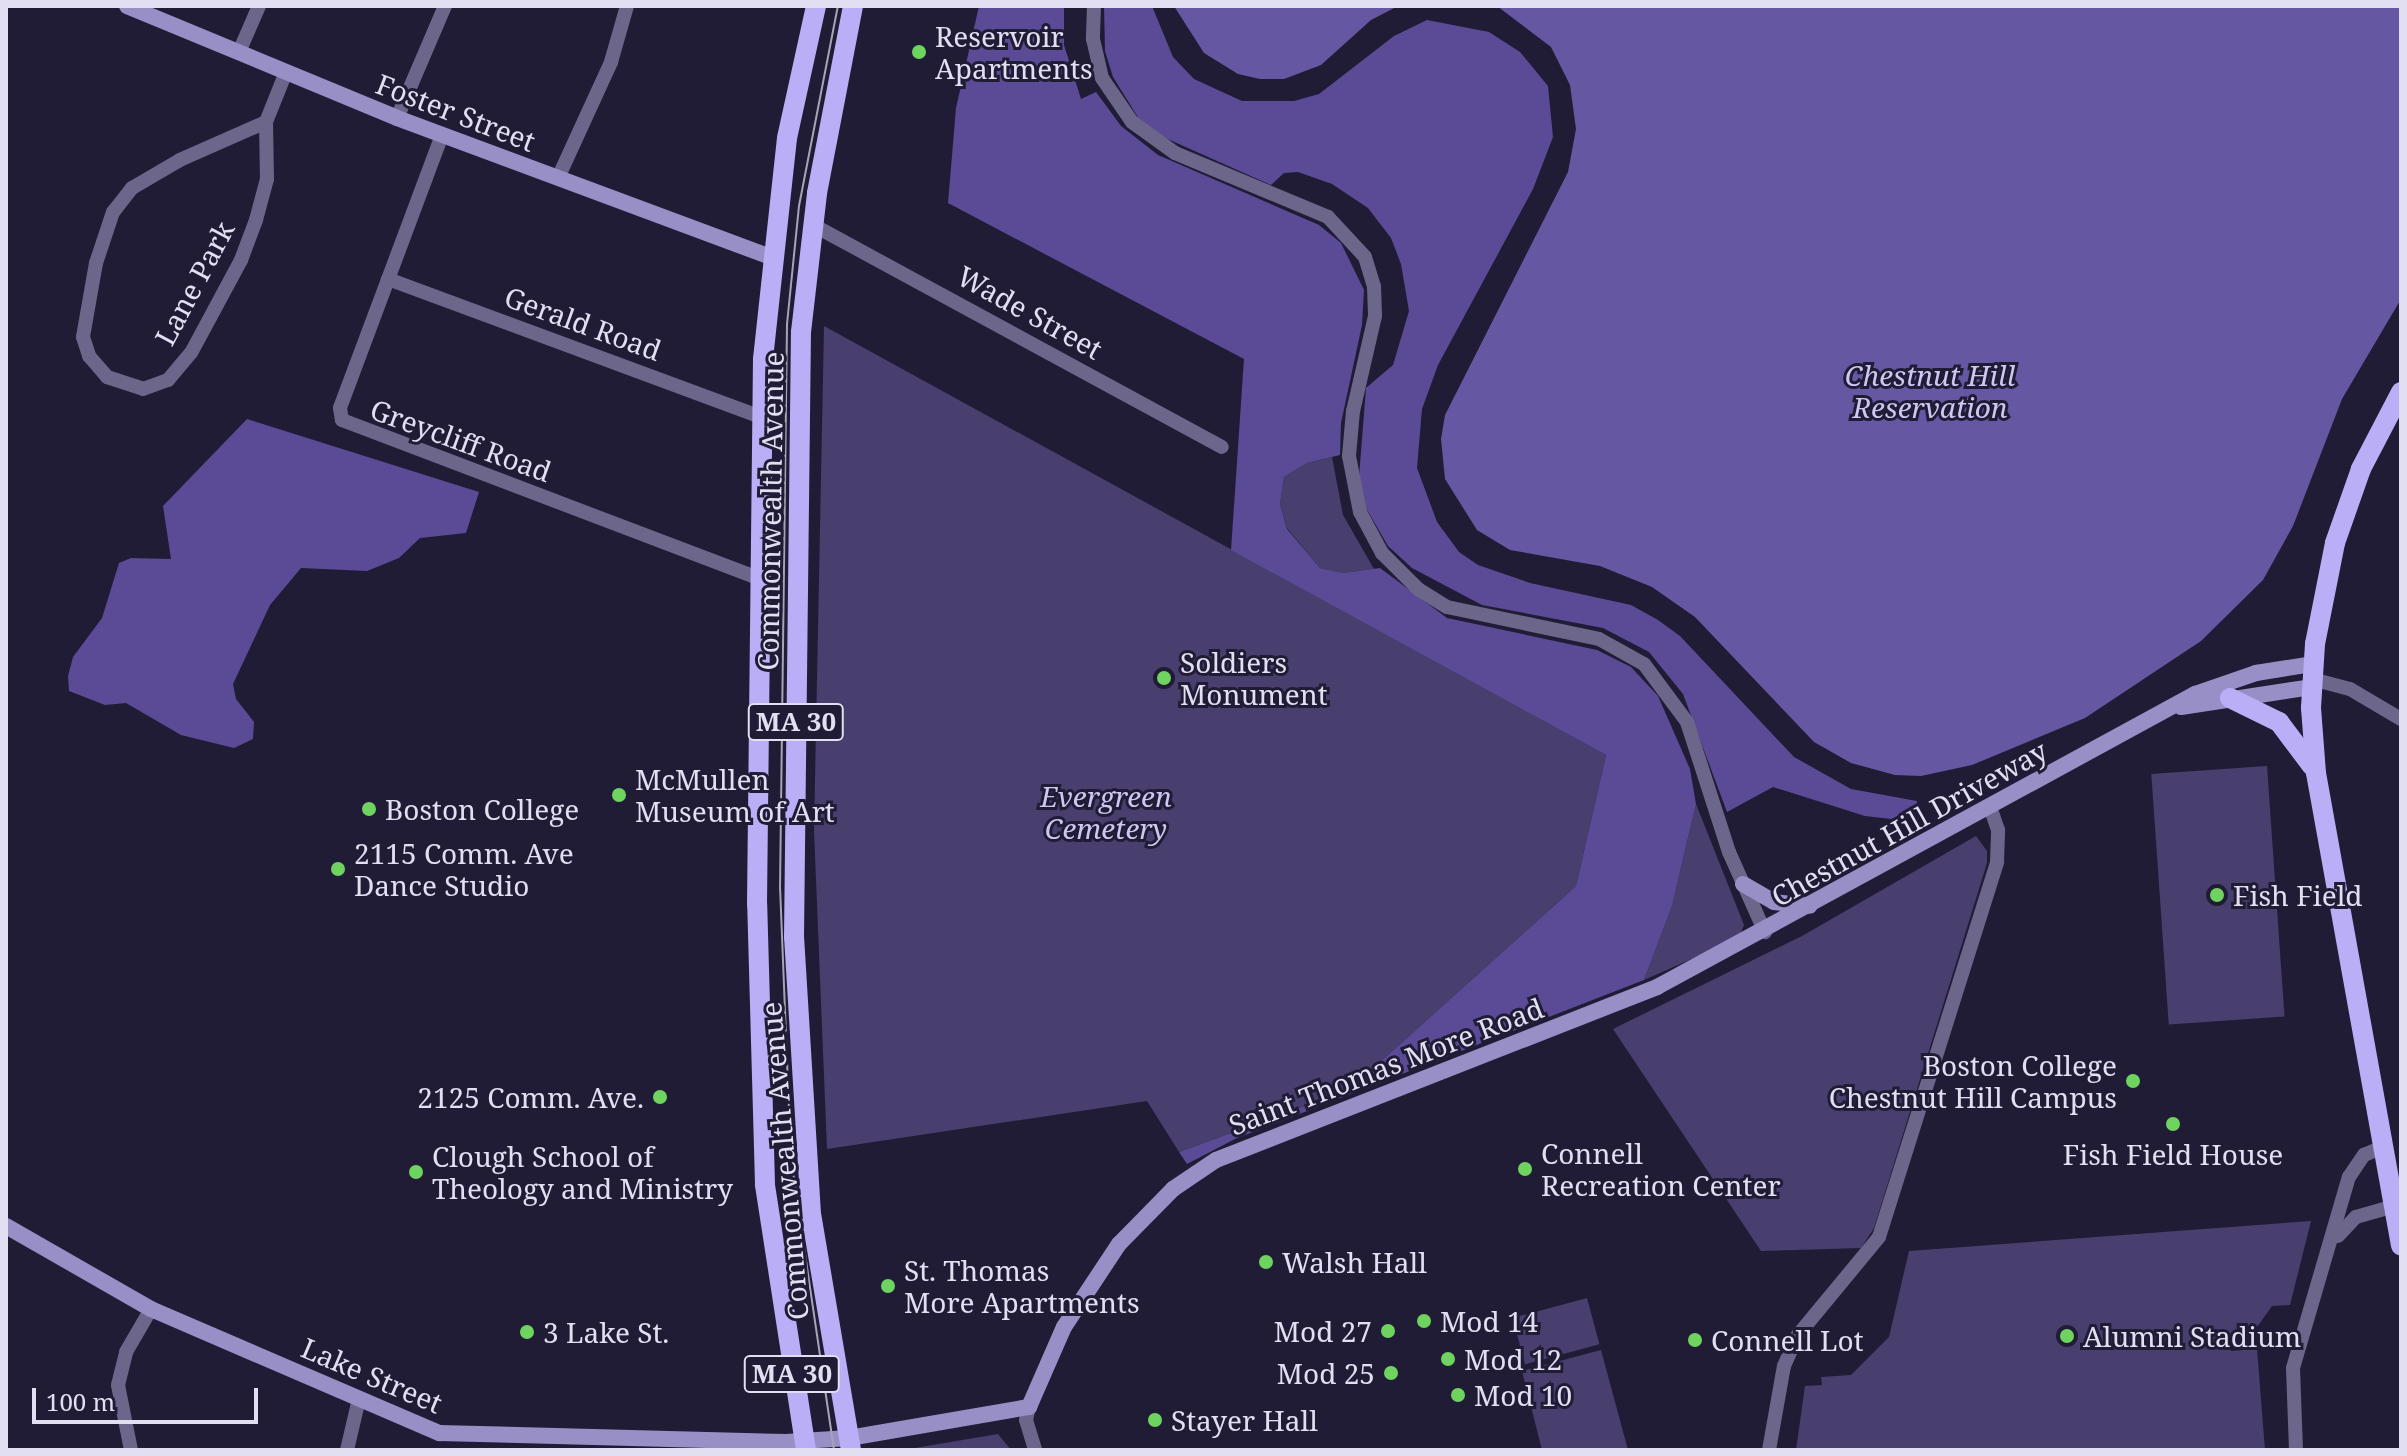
<!DOCTYPE html>
<html>
<head>
<meta charset="utf-8">
<style>
  body { margin:0 }
  #map { position:relative; width:2407px; height:1456px; overflow:hidden; background:#211c36; font-family:"Noto Serif",serif }
  div>[style] { position:absolute }
  [style*='--x'] { left:calc(var(--x)*1px); top:calc(var(--y)*1px); width:calc(var(--w)*1px); rotate:calc(var(--a)*1deg) }
  .green>* { inset:0; background:#483f6e; transform-origin:0 0 }
  .forest>* { inset:0; background:#5b4a96 }
  .water>* { inset:0; background:#6657a3 }
  .street>* { height:14px; margin:-7px; padding:0 7px; transform-origin:7px; border-radius:7px; background:#6c678a }
  .secondary>* { height:16px; margin:-8px; padding:0 8px; transform-origin:8px; border-radius:8px; background:#988fc7 }
  .primary>* { height:20px; margin:-10px; padding:0 10px; transform-origin:10px; border-radius:10px; background:#baaef6 }
  .tram>* { height:2px; margin:-1px; padding:0 1px; transform-origin:1px; border-radius:1px; background:#a6a3b7 }
  .dots>* { width:22px; height:22px; translate:-50% -50%; box-sizing:border-box; border:4px solid #211c36; border-radius:50% }
  span { translate:-50% -50%; white-space:nowrap; text-align:center; line-height:1.15; -webkit-text-stroke:6px #211c36; paint-order:stroke }
  .shield-label span { padding:2px 6px; background:#211c36; border:2px solid; border-radius:6px; -webkit-text-stroke-width:0 }
  .shield-label { font-size:26px; color:#e1dff1; font-weight:700 }
  .poi-label { font-size:28px; color:#e1dff1 }
  .left { translate:0 -50%; text-align:left }
  .right { translate:-100% -50%; text-align:right }
  .street-label { font-size:28px; color:#e1dff1 }
  .park-label { font-size:28px; color:#cdc7f2; font-style:italic }
  .frame { position:absolute; inset:0; border:8px solid #e1dff1; pointer-events:none }
  .scale { position:absolute; left:32px; top:1388px; width:226px; height:36px; box-sizing:border-box; border:4px solid #e1dff1; border-top:0; padding-left:10px; font-size:24px; line-height:28px; white-space:nowrap; color:#e1dff1; -webkit-text-stroke:6px #211c36; paint-order:stroke }
</style>
</head>
<body>
<div id="map">
  <div class="green">
    <i style="clip-path:polygon(824px 326px,1606px 755px,1576px 886px,1349px 1090px,1179px 1152px,1147px 1101px,827px 1149px,814px 831px)"></i>
    <i style="clip-path:polygon(1332px 457px,1343px 515px,1374px 569px,1343px 573px,1320px 568px,1287px 528px,1280px 504px,1284px 477px,1307px 463px)"></i>
    <i style="left:2267px;top:766px;width:251px;height:116px;rotate:86deg"></i>
    <i style="clip-path:polygon(1696px 804px,1744px 925px,1740px 935px,1712px 950px,1644px 980px,1672px 906px)"></i>
    <i style="clip-path:polygon(1976px 836px,1987px 851px,1987px 863px,1874px 1228px,1861px 1248px,1761px 1251px,1613px 1029px,1802px 936px)"></i>
    <i style="clip-path:polygon(2311px 1221px,2290px 1305px,2272px 1306px,2255px 1330px,2230px 1339px,2231px 1351px,2257px 1349px,2265px 1450px,1796px 1450px,1805px 1386px,1822px 1385px,1821px 1377px,1851px 1375px,1889px 1337px,1909px 1251px)"></i>
    <i style="left:1587px;top:1298px;width:48px;height:77px;rotate:75deg"></i>
    <i style="clip-path:polygon(1601px 1350px,1628px 1450px,1542px 1450px,1522px 1371px)"></i>
    <i style="clip-path:polygon(998px 1434px,1011px 1450px,903px 1450px)"></i>
  </div>
  <div class="forest">
    <i style="clip-path:polygon(979px 6px,1064px 6px,1064px 45px,1081px 99px,1096px 92px,1121px 126px,1158px 155px,1319px 225px,1341px 243px,1364px 290px,1362px 325px,1341px 423px,1340px 455px,1307px 463px,1284px 477px,1280px 504px,1287px 529px,1320px 568px,1343px 573px,1380px 568px,1447px 618px,1597px 650px,1631px 667px,1658px 696px,1690px 769px,1696px 804px,1672px 906px,1644px 980px,1235px 1139px,1187px 1164px,1179px 1152px,1349px 1090px,1576px 886px,1606px 755px,1231px 550px,1244px 359px,948px 203px,956px 108px)"></i>
    <i style="clip-path:polygon(1104px 6px,1152px 6px,1173px 57px,1194px 79px,1242px 101px,1294px 101px,1319px 94px,1394px 36px,1427px 20px,1489px 32px,1520px 52px,1548px 86px,1553px 137px,1533px 189px,1438px 365px,1422px 409px,1417px 468px,1437px 522px,1459px 552px,1478px 565px,1530px 583px,1631px 605px,1658px 620px,1680px 636px,1794px 757px,1851px 789px,1917px 801px,1917px 813px,1891px 819px,1865px 816px,1773px 787px,1727px 812px,1683px 694px,1649px 652px,1603px 628px,1482px 605px,1412px 568px,1388px 546px,1366px 508px,1359px 477px,1366px 388px,1393px 365px,1409px 311px,1401px 264px,1391px 238px,1368px 208px,1332px 184px,1298px 172px,1284px 173px,1271px 185px,1161px 136px,1139px 119px,1113px 77px,1105px 51px)"></i>
    <i style="clip-path:polygon(247px 419px,479px 492px,466px 533px,420px 538px,399px 558px,367px 571px,301px 568px,270px 605px,233px 684px,236px 699px,254px 722px,253px 739px,234px 748px,181px 735px,126px 703px,105px 705px,69px 691px,68px 676px,73px 657px,102px 618px,119px 563px,131px 558px,171px 559px,163px 506px)"></i>
  </div>
  <div class="water">
    <i style="clip-path:polygon(1174px 6px,1398px 6px,1371px 20px,1321px 65px,1284px 79px,1260px 79px,1238px 74px,1204px 53px)"></i>
    <i style="clip-path:polygon(1497px 6px,2401px 6px,2401px 299px,2342px 399px,2293px 526px,2263px 580px,2201px 641px,2085px 718px,1972px 765px,1921px 776px,1895px 775px,1851px 763px,1814px 742px,1695px 617px,1652px 587px,1600px 566px,1510px 550px,1477px 530px,1445px 479px,1441px 439px,1445px 415px,1568px 172px,1576px 129px,1570px 85px,1551px 47px)"></i>
  </div>
  <div class="street">
    <i style="--x:1094;--y:6;--w:33;--a:92"></i>
    <i style="--x:1093;--y:39;--w:40;--a:77"></i>
    <i style="--x:1102;--y:78;--w:53;--a:55.7"></i>
    <i style="--x:1132;--y:122;--w:53;--a:35.8"></i>
    <i style="--x:1175;--y:153;--w:166;--a:22.7"></i>
    <i style="--x:1328;--y:217;--w:54;--a:47.2"></i>
    <i style="--x:1365;--y:257;--w:30;--a:73"></i>
    <i style="--x:1374;--y:286;--w:30;--a:88"></i>
    <i style="--x:1375;--y:316;--w:98;--a:103"></i>
    <i style="--x:1353;--y:411;--w:45;--a:95.1"></i>
    <i style="--x:1349;--y:456;--w:57;--a:78.9"></i>
    <i style="--x:1360;--y:512;--w:47;--a:61.8"></i>
    <i style="--x:1382;--y:553;--w:51;--a:45"></i>
    <i style="--x:1418;--y:589;--w:34;--a:32"></i>
    <i style="--x:1447;--y:607;--w:155;--a:11.9"></i>
    <i style="--x:1599;--y:639;--w:51;--a:29.1"></i>
    <i style="--x:1644;--y:664;--w:72;--a:53.4"></i>
    <i style="--x:1687;--y:722;--w:137;--a:72.1"></i>
    <i style="--x:1729;--y:852;--w:88;--a:65.8"></i>
    <i style="--x:239;--y:52;--w:50;--a:-66.5"></i>
    <i style="--x:397;--y:118;--w:122;--a:-66.8"></i>
    <i style="--x:266;--y:122;--w:94;--a:156.2"></i>
    <i style="--x:180;--y:160;--w:56;--a:149.7"></i>
    <i style="--x:132;--y:188;--w:31;--a:128"></i>
    <i style="--x:113;--y:212;--w:54;--a:108.4"></i>
    <i style="--x:96;--y:263;--w:75;--a:100"></i>
    <i style="--x:83;--y:337;--w:20;--a:72"></i>
    <i style="--x:89;--y:356;--w:28;--a:49"></i>
    <i style="--x:107;--y:377;--w:38;--a:18"></i>
    <i style="--x:143;--y:389;--w:27;--a:-20"></i>
    <i style="--x:168;--y:380;--w:35;--a:-50"></i>
    <i style="--x:191;--y:353;--w:106;--a:-61.7"></i>
    <i style="--x:241;--y:260;--w:43;--a:-69.4"></i>
    <i style="--x:256;--y:220;--w:42;--a:-75"></i>
    <i style="--x:267;--y:179;--w:57;--a:-91"></i>
    <i style="--x:266;--y:122;--w:54;--a:-68.2"></i>
    <i style="--x:442;--y:135;--w:291;--a:110.5"></i>
    <i style="--x:340;--y:408;--w:12;--a:81"></i>
    <i style="--x:342;--y:420;--w:446;--a:20.8"></i>
    <i style="--x:558;--y:178;--w:128;--a:-65.4"></i>
    <i style="--x:611;--y:62;--w:58;--a:-74.1"></i>
    <i style="--x:813;--y:225;--w:465;--a:28.5"></i>
    <i style="--x:388;--y:279;--w:398;--a:20.3"></i>
    <i style="--x:2312;--y:679;--w:39;--a:15"></i>
    <i style="--x:2350;--y:689;--w:59;--a:30.5"></i>
    <i style="--x:2338;--y:1236;--w:26;--a:-47"></i>
    <i style="--x:2356;--y:1217;--w:40;--a:-16"></i>
    <i style="--x:1029;--y:1407;--w:13;--a:103"></i>
    <i style="--x:1026;--y:1420;--w:31;--a:73"></i>
    <i style="--x:131;--y:1450;--w:66;--a:-101.3"></i>
    <i style="--x:118;--y:1385;--w:34;--a:-76"></i>
    <i style="--x:126;--y:1352;--w:50;--a:-59.8"></i>
    <i style="--x:347;--y:1450;--w:52;--a:-76.8"></i>
    <i style="--x:1769;--y:1450;--w:85;--a:-79.9"></i>
    <i style="--x:1784;--y:1366;--w:34;--a:-66"></i>
    <i style="--x:1798;--y:1335;--w:127;--a:-50.4"></i>
    <i style="--x:1879;--y:1237;--w:393;--a:-72.5"></i>
    <i style="--x:1997;--y:862;--w:32;--a:-88"></i>
    <i style="--x:1998;--y:830;--w:24;--a:-109"></i>
    <i style="--x:2296;--y:1450;--w:82;--a:-92.1"></i>
    <i style="--x:2293;--y:1368;--w:199;--a:-73.7"></i>
    <i style="--x:2349;--y:1177;--w:27;--a:-56"></i>
    <i style="--x:2364;--y:1155;--w:21;--a:-23"></i>
  </div>
  <div class="secondary">
    <i style="--x:127;--y:6;--w:292;--a:22.5"></i>
    <i style="--x:397;--y:118;--w:399;--a:20.4"></i>
    <i style="--x:2181;--y:707;--w:132;--a:-8.7"></i>
    <i style="--x:1743;--y:884;--w:36;--a:30"></i>
    <i style="--x:1774;--y:902;--w:36;--a:6"></i>
    <i style="--x:6;--y:1226;--w:167;--a:29.8"></i>
    <i style="--x:151;--y:1309;--w:314;--a:23.3"></i>
    <i style="--x:439;--y:1433;--w:347;--a:1.5"></i>
    <i style="--x:786;--y:1442;--w:63;--a:-3.6"></i>
    <i style="--x:849;--y:1438;--w:183;--a:-9.8"></i>
    <i style="--x:1029;--y:1407;--w:87;--a:-66.4"></i>
    <i style="--x:1064;--y:1327;--w:100;--a:-56.5"></i>
    <i style="--x:1119;--y:1244;--w:77;--a:-45.5"></i>
    <i style="--x:1173;--y:1189;--w:52;--a:-34"></i>
    <i style="--x:1216;--y:1160;--w:474;--a:-21.4"></i>
    <i style="--x:1657;--y:987;--w:613;--a:-28.57"></i>
    <i style="--x:2195;--y:694;--w:65;--a:-19"></i>
    <i style="--x:2256;--y:673;--w:58;--a:-9"></i>
  </div>
  <div class="primary">
    <i style="--x:2401;--y:392;--w:87;--a:117.5"></i>
    <i style="--x:2361;--y:469;--w:78;--a:109.4"></i>
    <i style="--x:2335;--y:543;--w:103;--a:101.2"></i>
    <i style="--x:2315;--y:644;--w:64;--a:93.6"></i>
    <i style="--x:2311;--y:708;--w:65;--a:85.6"></i>
    <i style="--x:2316;--y:773;--w:480;--a:79.8"></i>
    <i style="--x:2230;--y:698;--w:55;--a:26.1"></i>
    <i style="--x:2279;--y:722;--w:55;--a:53.1"></i>
    <i style="--x:806;--y:1450;--w:269;--a:-98.8"></i>
    <i style="--x:765;--y:1184;--w:280;--a:-91.6"></i>
    <i style="--x:757;--y:904;--w:545;--a:-89.37"></i>
    <i style="--x:763;--y:359;--w:222;--a:-83.8"></i>
    <i style="--x:787;--y:138;--w:135;--a:-77.6"></i>
    <i style="--x:851;--y:1450;--w:239;--a:-99.6"></i>
    <i style="--x:811;--y:1214;--w:278;--a:-93.5"></i>
    <i style="--x:794;--y:937;--w:605;--a:-89.34"></i>
    <i style="--x:801;--y:332;--w:140;--a:-83.4"></i>
    <i style="--x:817;--y:193;--w:190;--a:-79.1"></i>
  </div>
  <div class="tram">
    <i style="--x:834;--y:1450;--w:293;--a:-98.4"></i>
    <i style="--x:791;--y:1160;--w:271;--a:-92.3"></i>
    <i style="--x:780;--y:889;--w:565;--a:-89.29"></i>
    <i style="--x:787;--y:324;--w:119;--a:-84.2"></i>
    <i style="--x:799;--y:206;--w:204;--a:-79"></i>
  </div>
  <div class="dots">
    <i style="left:919px;top:52px;background:#6fd35f"></i>
    <i style="left:1164px;top:678px;background:#6fd35f"></i>
    <i style="left:619px;top:795px;background:#6fd35f"></i>
    <i style="left:369px;top:809px;background:#6fd35f"></i>
    <i style="left:338px;top:869px;background:#6fd35f"></i>
    <i style="left:2217px;top:895px;background:#6fd35f"></i>
    <i style="left:2133px;top:1081px;background:#6fd35f"></i>
    <i style="left:660px;top:1097px;background:#6fd35f"></i>
    <i style="left:2173px;top:1124px;background:#6fd35f"></i>
    <i style="left:1525px;top:1169px;background:#6fd35f"></i>
    <i style="left:416px;top:1172px;background:#6fd35f"></i>
    <i style="left:1266px;top:1262px;background:#6fd35f"></i>
    <i style="left:888px;top:1286px;background:#6fd35f"></i>
    <i style="left:1424px;top:1321px;background:#6fd35f"></i>
    <i style="left:1388px;top:1331px;background:#6fd35f"></i>
    <i style="left:527px;top:1332px;background:#6fd35f"></i>
    <i style="left:2067px;top:1336px;background:#6fd35f"></i>
    <i style="left:1695px;top:1340px;background:#6fd35f"></i>
    <i style="left:1448px;top:1359px;background:#6fd35f"></i>
    <i style="left:1391px;top:1373px;background:#6fd35f"></i>
    <i style="left:1458px;top:1395px;background:#6fd35f"></i>
    <i style="left:1155px;top:1420px;background:#6fd35f"></i>
  </div>
  <div class="shield-label">
    <span style="left:796px;top:722px">MA 30</span>
    <span style="left:792px;top:1374px">MA 30</span>
  </div>
  <div class="poi-label">
    <span class="left" style="left:935px;top:52px">Reservoir<br>Apartments</span>
    <span class="left" style="left:1180px;top:678px">Soldiers<br>Monument</span>
    <span class="left" style="left:635px;top:795px">McMullen<br>Museum of Art</span>
    <span class="left" style="left:385px;top:809px">Boston College</span>
    <span class="left" style="left:354px;top:869px">2115 Comm. Ave<br>Dance Studio</span>
    <span class="left" style="left:2233px;top:895px">Fish Field</span>
    <span class="right" style="left:2117px;top:1081px">Boston College<br>Chestnut Hill Campus</span>
    <span class="right" style="left:644px;top:1097px">2125 Comm. Ave.</span>
    <span class="left" style="left:1541px;top:1169px">Connell<br>Recreation Center</span>
    <span style="left:2173px;top:1154px">Fish Field House</span>
    <span class="left" style="left:432px;top:1172px">Clough School of<br>Theology and Ministry</span>
    <span class="left" style="left:1282px;top:1262px">Walsh Hall</span>
    <span class="left" style="left:904px;top:1286px">St. Thomas<br>More Apartments</span>
    <span class="left" style="left:1440px;top:1321px">Mod 14</span>
    <span class="right" style="left:1372px;top:1331px">Mod 27</span>
    <span class="left" style="left:543px;top:1332px">3 Lake St.</span>
    <span class="left" style="left:2083px;top:1336px">Alumni Stadium</span>
    <span class="left" style="left:1711px;top:1340px">Connell Lot</span>
    <span class="left" style="left:1464px;top:1359px">Mod 12</span>
    <span class="right" style="left:1375px;top:1373px">Mod 25</span>
    <span class="left" style="left:1474px;top:1395px">Mod 10</span>
    <span class="left" style="left:1171px;top:1420px">Stayer Hall</span>
  </div>
  <div class="street-label">
    <span style="left:456px;top:112px;rotate:21deg">Foster Street</span>
    <span style="left:194px;top:283px;rotate:-62deg">Lane Park</span>
    <span style="left:1030px;top:312px;rotate:29deg">Wade Street</span>
    <span style="left:583px;top:323px;rotate:20deg">Gerald Road</span>
    <span style="left:461px;top:440px;rotate:20deg">Greycliff Road</span>
    <span style="left:770px;top:511px;rotate:-89deg">Commonwealth Avenue</span>
    <span style="left:1909px;top:823px;rotate:-29deg">Chestnut Hill Driveway</span>
    <span style="left:1386px;top:1066px;rotate:-21deg">Saint Thomas More Road</span>
    <span style="left:784px;top:1161px;rotate:-95deg">Commonwealth Avenue</span>
    <span style="left:372px;top:1375px;rotate:23deg">Lake Street</span>
  </div>
  <div class="park-label">
    <span style="left:1930px;top:391px">Chestnut Hill<br>Reservation</span>
    <span style="left:1106px;top:812px">Evergreen<br>Cemetery</span>
  </div>
  <div class="frame"></div>
  <div class="scale">100 m</div>
</div>
</body>
</html>
